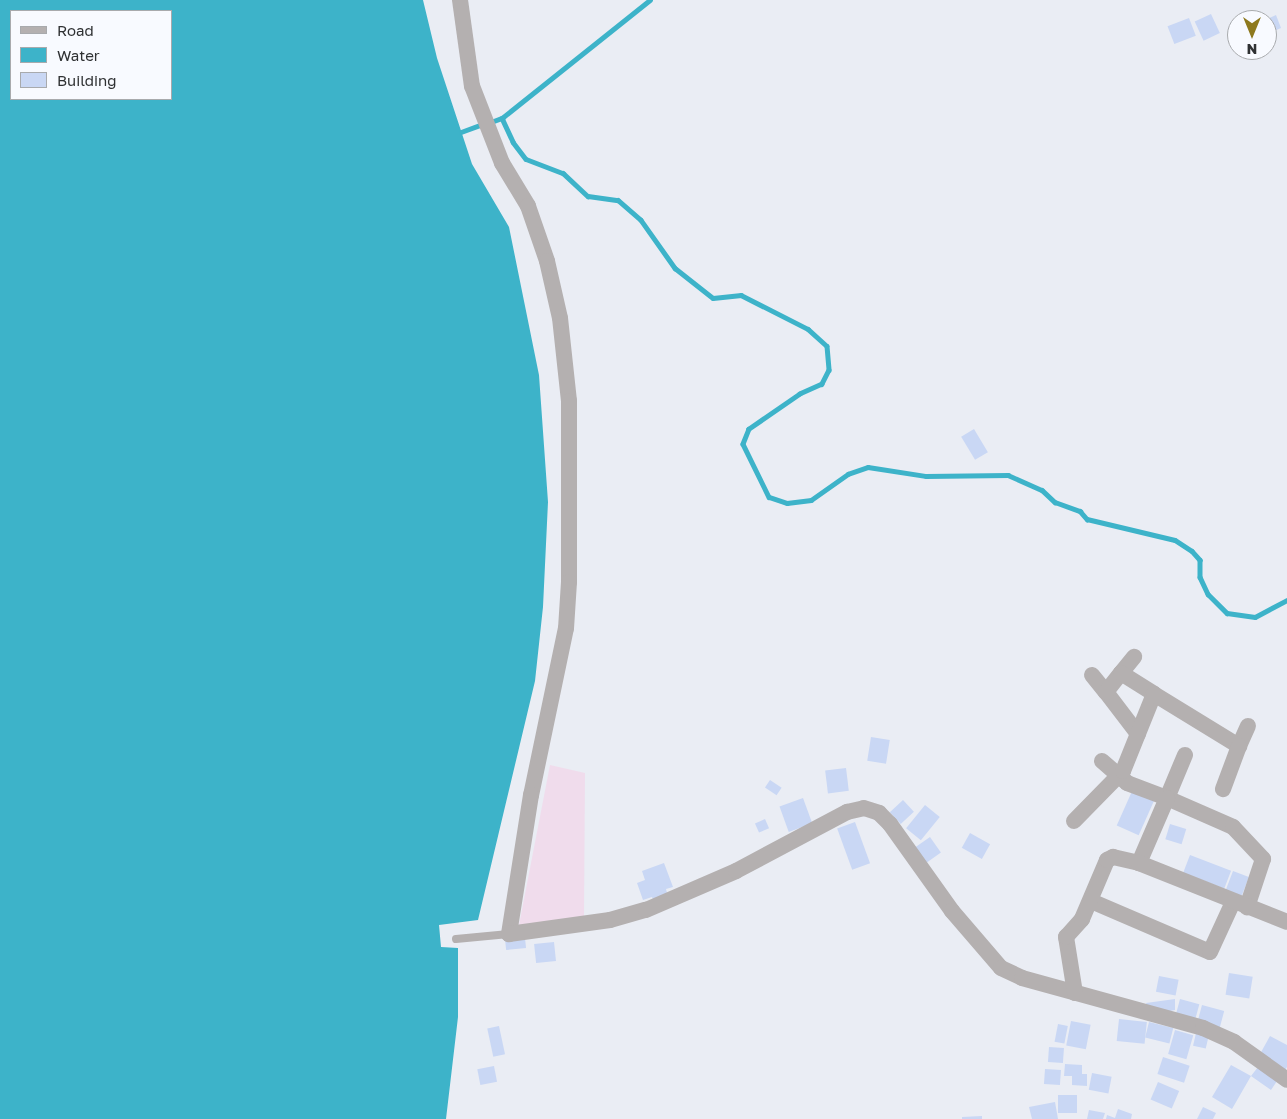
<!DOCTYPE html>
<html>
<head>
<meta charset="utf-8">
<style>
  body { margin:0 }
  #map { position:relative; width:1287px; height:1119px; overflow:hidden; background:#eaedf4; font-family:"Golos Text",sans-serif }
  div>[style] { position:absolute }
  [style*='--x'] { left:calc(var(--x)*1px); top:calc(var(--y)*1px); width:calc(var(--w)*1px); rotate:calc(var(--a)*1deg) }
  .industrial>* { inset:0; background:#f0dcec }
  .water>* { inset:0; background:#3db3c9 }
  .stream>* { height:4.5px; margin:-2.25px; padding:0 2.25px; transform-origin:2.25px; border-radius:2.25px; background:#3db3c9 }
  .building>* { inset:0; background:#c9d7f4; transform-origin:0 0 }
  .service>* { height:8px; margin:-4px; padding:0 4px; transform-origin:4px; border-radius:4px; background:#b4b0b0 }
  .minor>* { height:16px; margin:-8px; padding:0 8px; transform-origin:8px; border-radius:8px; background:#b4b0b0 }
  span { translate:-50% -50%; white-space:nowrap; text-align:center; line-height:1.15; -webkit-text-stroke:5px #f8faff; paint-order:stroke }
  .legend { position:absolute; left:10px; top:10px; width:162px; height:90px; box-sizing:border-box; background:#f8faff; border:1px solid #a8aaad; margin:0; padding:6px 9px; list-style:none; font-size:15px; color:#2f3133 }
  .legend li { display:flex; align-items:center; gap:10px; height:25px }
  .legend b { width:25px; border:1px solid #a8aaad }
  .north { position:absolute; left:1227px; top:10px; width:50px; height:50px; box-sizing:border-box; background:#f8faff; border:1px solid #a8aaad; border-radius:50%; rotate:180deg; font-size:14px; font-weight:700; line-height:20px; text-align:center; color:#2f3133 }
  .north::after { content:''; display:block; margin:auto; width:18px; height:22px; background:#8e791e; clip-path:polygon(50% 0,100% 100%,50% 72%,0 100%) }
</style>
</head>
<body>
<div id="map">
  <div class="industrial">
    <i style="clip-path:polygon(550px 765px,585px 773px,584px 917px,519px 925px)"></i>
  </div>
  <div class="water">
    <i style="clip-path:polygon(evenodd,0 0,423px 0,437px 58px,472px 164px,509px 227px,539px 375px,548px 502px,543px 607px,535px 681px,478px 920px,439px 925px,441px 947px,458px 948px,458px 1017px,446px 1119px,0 1119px,0 0,11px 11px,171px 11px,171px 99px,11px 99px,11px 11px)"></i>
  </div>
  <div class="stream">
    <i style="--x:502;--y:118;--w:26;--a:65"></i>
    <i style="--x:513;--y:142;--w:21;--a:53"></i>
    <i style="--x:526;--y:159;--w:40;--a:21"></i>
    <i style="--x:563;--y:173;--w:34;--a:43"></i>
    <i style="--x:588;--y:196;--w:30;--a:8"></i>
    <i style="--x:618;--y:200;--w:30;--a:41"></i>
    <i style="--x:641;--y:220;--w:59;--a:54.7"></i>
    <i style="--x:675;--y:268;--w:48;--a:38.3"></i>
    <i style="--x:713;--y:298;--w:28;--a:-6"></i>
    <i style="--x:741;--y:295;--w:75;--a:26.9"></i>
    <i style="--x:808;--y:329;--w:25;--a:42"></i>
    <i style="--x:827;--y:346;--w:24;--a:85"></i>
    <i style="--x:829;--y:370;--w:16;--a:117"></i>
    <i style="--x:822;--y:384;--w:24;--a:156"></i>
    <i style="--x:800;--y:394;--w:62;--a:145.5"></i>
    <i style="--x:749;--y:429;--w:16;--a:112"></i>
    <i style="--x:743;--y:444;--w:59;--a:63.9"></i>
    <i style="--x:769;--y:497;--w:19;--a:18"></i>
    <i style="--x:787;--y:503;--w:24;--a:-7"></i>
    <i style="--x:811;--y:500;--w:45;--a:-35.1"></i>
    <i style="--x:848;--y:474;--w:21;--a:-19"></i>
    <i style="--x:868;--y:467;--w:59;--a:8.8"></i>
    <i style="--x:926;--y:476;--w:82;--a:-0.7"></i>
    <i style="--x:1008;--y:475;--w:37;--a:24"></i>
    <i style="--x:1042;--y:490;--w:18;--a:43"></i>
    <i style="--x:1055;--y:502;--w:27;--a:20"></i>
    <i style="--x:1080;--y:511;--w:11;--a:49"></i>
    <i style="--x:1087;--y:519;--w:90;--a:13.4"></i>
    <i style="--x:1175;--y:540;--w:20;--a:33"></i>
    <i style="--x:1192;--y:551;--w:12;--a:48"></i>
    <i style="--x:1200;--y:560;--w:17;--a:90"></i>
    <i style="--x:1200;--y:577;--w:19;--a:65"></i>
    <i style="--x:1208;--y:594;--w:27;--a:45"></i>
    <i style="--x:1227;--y:613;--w:28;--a:8"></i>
    <i style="--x:1255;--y:617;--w:36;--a:-28"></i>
    <i style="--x:491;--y:122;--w:12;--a:-20"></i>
    <i style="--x:502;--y:118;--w:189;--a:-38.6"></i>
    <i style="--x:461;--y:132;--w:23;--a:-20"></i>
  </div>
  <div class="building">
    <i style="left:1211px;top:14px;width:21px;height:18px;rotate:65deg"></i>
    <i style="clip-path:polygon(1276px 15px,1281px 28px,1267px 34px,1267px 19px)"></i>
    <i style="left:1189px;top:18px;width:19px;height:23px;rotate:69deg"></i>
    <i style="left:974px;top:429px;width:27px;height:15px;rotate:59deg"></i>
    <i style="left:871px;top:737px;width:19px;height:24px;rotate:9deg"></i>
    <i style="left:846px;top:768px;width:23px;height:21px;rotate:83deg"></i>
    <i style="left:770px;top:780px;width:14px;height:9px;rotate:34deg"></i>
    <i style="left:1133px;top:789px;width:24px;height:40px;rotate:24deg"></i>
    <i style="left:803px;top:798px;width:27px;height:25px;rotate:70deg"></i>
    <i style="left:903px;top:800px;width:16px;height:18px;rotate:47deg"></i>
    <i style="left:925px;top:805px;width:19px;height:30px;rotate:39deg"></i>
    <i style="left:765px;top:819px;width:10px;height:11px;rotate:66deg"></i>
    <i style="left:855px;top:822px;width:44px;height:19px;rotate:70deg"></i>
    <i style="left:1170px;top:824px;width:17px;height:16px;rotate:17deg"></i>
    <i style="left:970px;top:833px;width:23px;height:17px;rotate:29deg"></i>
    <i style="left:930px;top:837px;width:19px;height:18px;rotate:55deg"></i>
    <i style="left:1190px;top:855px;width:44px;height:19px;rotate:21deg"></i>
    <i style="clip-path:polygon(664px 863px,673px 887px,666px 889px,668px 897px,654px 902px,652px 897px,643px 900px,637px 883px,645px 880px,642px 871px)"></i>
    <i style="left:1233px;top:871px;width:17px;height:20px;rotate:21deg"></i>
    <i style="left:525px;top:938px;width:10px;height:20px;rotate:84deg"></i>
    <i style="left:554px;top:942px;width:19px;height:20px;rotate:84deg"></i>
    <i style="left:1229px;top:973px;width:24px;height:22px;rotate:9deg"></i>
    <i style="left:1159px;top:976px;width:20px;height:16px;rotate:11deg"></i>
    <i style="clip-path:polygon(1175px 999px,1175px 1010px,1159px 1013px,1148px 1010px,1146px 1003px)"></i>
    <i style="left:1180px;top:999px;width:20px;height:18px;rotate:15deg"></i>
    <i style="left:1202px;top:1005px;width:23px;height:19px;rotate:15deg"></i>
    <i style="left:1119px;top:1019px;width:28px;height:22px;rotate:6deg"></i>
    <i style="left:1071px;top:1021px;width:20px;height:25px;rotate:11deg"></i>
    <i style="left:1149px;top:1022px;width:25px;height:16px;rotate:14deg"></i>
    <i style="left:1058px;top:1024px;width:10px;height:18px;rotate:11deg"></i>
    <i style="left:499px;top:1026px;width:29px;height:12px;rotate:78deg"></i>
    <i style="left:1175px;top:1030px;width:19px;height:25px;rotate:16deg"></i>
    <i style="left:1196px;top:1033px;width:13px;height:13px;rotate:13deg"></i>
    <i style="clip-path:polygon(1270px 1036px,1287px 1045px,1287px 1067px,1284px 1072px,1260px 1054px)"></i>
    <i style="left:1049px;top:1047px;width:15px;height:15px;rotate:4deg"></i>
    <i style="left:1163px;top:1057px;width:28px;height:18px;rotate:18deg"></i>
    <i style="clip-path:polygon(1065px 1064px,1082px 1065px,1082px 1074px,1087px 1074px,1087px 1086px,1072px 1085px,1072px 1076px,1064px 1076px)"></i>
    <i style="clip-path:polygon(1231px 1065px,1251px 1076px,1258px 1067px,1277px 1081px,1271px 1090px,1251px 1076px,1232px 1109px,1212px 1097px)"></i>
    <i style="left:494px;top:1066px;width:16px;height:17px;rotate:79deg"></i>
    <i style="left:1045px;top:1069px;width:16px;height:15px;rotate:4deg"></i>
    <i style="left:1092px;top:1073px;width:20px;height:17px;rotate:11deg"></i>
    <i style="left:1158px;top:1082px;width:23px;height:19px;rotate:23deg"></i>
    <i style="left:1058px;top:1095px;width:19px;height:18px"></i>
    <i style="clip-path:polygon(1055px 1102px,1058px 1119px,1032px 1119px,1029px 1107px)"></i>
    <i style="clip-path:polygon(1203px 1107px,1216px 1113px,1213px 1119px,1197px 1119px)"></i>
    <i style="clip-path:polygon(1118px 1109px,1132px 1114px,1131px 1119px,1106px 1119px,1107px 1115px,1115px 1118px)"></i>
    <i style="clip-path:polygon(1089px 1110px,1105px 1113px,1103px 1119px,1087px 1119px)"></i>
    <i style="clip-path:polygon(982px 1116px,982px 1119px,962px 1119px,962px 1117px)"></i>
  </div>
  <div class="service">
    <i style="--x:456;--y:939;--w:53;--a:-5.4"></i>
  </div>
  <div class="minor">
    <i style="--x:460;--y:0;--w:87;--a:82.1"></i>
    <i style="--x:472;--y:86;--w:83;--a:68.7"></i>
    <i style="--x:502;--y:163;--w:50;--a:58.8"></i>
    <i style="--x:528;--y:206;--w:58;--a:70.9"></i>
    <i style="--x:547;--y:261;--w:58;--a:77.2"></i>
    <i style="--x:560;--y:318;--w:83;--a:83.8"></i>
    <i style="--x:569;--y:401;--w:181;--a:90"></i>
    <i style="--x:569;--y:582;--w:46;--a:93.7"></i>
    <i style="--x:566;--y:628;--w:171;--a:101.8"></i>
    <i style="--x:531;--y:795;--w:141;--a:99"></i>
    <i style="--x:509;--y:934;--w:102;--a:-7.9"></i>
    <i style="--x:610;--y:920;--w:37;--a:-16"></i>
    <i style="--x:646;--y:910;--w:98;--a:-23.4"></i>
    <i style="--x:736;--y:871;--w:126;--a:-28"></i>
    <i style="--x:847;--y:812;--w:17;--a:-13"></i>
    <i style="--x:864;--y:808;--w:16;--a:18"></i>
    <i style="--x:879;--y:813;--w:16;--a:45"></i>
    <i style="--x:890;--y:824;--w:107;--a:54.5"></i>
    <i style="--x:952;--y:911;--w:75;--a:49.3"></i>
    <i style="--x:1001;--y:968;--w:23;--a:25"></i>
    <i style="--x:1022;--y:978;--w:188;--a:15.4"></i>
    <i style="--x:1203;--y:1028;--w:34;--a:24"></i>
    <i style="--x:1234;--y:1042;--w:65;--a:35.6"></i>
    <i style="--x:1121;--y:673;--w:21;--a:-51"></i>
    <i style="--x:1092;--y:675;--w:22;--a:51"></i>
    <i style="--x:1138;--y:734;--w:53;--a:-127.3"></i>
    <i style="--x:1106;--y:692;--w:24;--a:-52"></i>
    <i style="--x:1121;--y:673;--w:39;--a:32"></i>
    <i style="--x:1239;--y:746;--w:22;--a:-66"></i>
    <i style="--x:1185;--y:755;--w:47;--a:112.7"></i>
    <i style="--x:1167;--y:798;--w:72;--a:23.7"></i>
    <i style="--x:1233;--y:827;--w:44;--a:46.8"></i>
    <i style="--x:1263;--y:859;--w:51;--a:108.4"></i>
    <i style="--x:1102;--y:761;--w:33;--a:41"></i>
    <i style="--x:1127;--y:783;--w:43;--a:20.6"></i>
    <i style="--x:1167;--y:798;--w:71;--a:113.3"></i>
    <i style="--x:1074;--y:821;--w:70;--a:-45.6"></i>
    <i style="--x:1123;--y:771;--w:83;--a:-68.1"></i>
    <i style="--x:1154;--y:694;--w:100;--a:31.5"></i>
    <i style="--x:1239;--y:746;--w:46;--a:110.4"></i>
    <i style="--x:1091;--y:901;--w:129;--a:23.2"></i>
    <i style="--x:1210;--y:952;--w:55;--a:-65.3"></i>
    <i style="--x:1075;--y:993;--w:57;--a:-99.1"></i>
    <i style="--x:1066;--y:937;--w:24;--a:-48"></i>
    <i style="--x:1082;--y:919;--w:64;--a:-67"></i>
    <i style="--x:1107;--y:860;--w:7;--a:-27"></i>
    <i style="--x:1113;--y:857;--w:27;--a:13"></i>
    <i style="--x:1139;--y:863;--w:159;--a:21.7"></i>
  </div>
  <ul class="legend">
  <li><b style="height:6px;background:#b4b0b0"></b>Road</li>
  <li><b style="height:14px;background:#3db3c9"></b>Water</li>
  <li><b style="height:14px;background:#c9d7f4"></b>Building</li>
  </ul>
  <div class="north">N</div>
</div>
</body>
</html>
